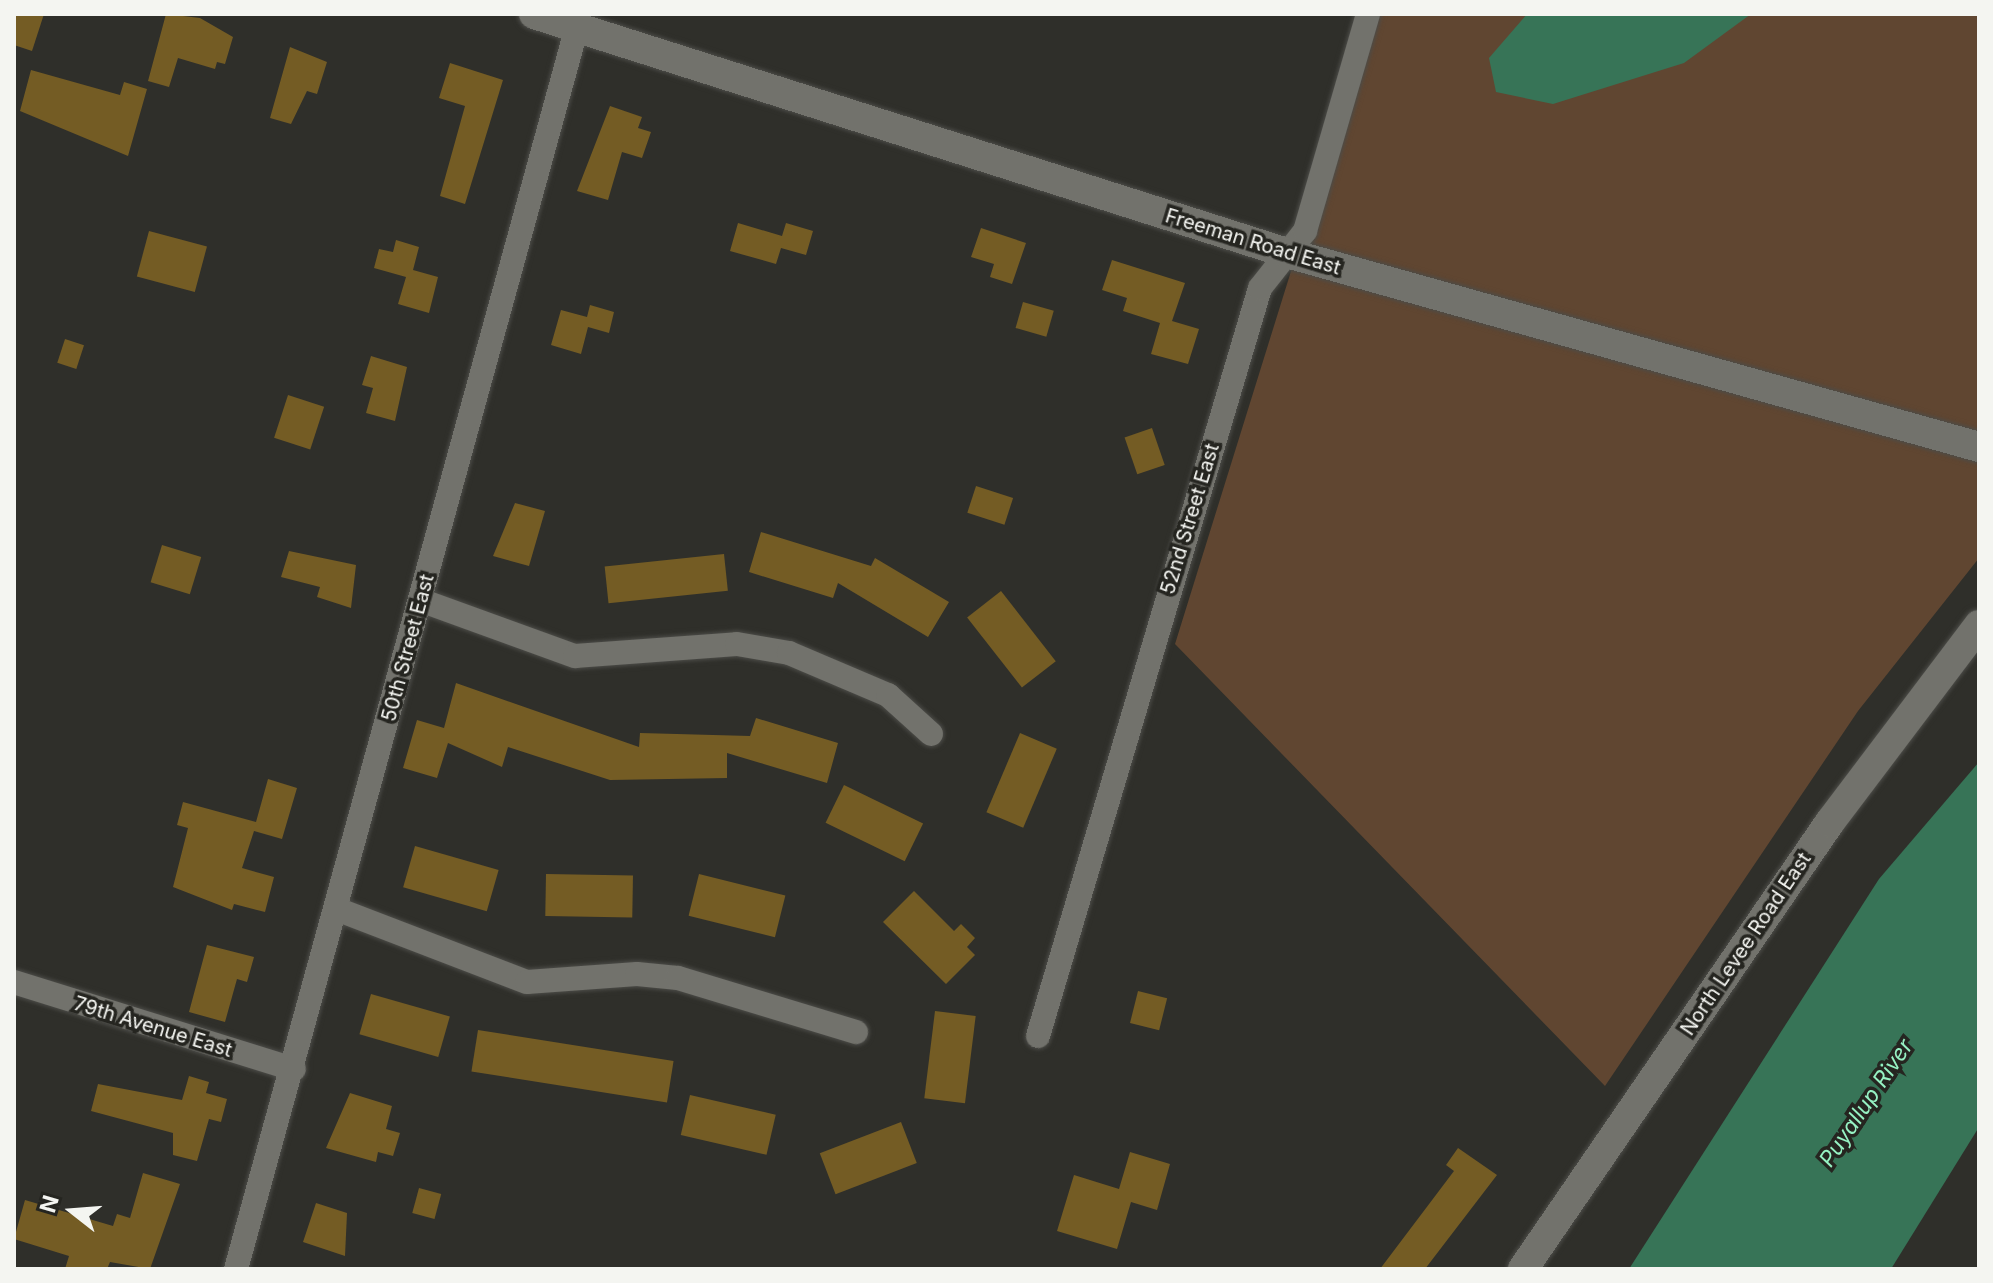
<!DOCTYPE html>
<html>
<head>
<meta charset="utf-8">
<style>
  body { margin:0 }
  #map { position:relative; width:1993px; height:1283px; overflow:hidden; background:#2f2f2a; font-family:Inter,sans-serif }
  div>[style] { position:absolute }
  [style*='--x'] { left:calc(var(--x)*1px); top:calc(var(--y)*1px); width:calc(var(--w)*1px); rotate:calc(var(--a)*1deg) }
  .green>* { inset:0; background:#604631 }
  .water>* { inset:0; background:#377457 }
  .building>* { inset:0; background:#745c24; transform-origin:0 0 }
  .roads { filter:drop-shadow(0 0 2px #4c4c48) drop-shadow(0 0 2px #4c4c48) }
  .minor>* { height:24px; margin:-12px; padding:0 12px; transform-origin:12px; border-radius:12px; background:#72726c }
  .tertiary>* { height:30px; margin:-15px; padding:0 15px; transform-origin:15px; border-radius:15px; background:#72726c }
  span { translate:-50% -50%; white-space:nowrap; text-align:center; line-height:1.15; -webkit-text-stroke:7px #252520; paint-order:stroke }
  .street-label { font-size:20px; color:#f4f5f1 }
  .water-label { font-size:22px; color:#96f2c3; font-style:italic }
  .frame { position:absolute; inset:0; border:16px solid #f4f5f1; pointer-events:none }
  .north { position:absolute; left:32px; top:1171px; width:80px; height:80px; -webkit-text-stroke:6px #252520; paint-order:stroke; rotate:287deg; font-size:22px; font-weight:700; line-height:32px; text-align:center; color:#f4f5f1 }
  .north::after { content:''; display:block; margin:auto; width:28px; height:36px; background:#f4f5f1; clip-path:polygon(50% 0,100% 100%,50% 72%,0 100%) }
</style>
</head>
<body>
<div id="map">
  <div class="green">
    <i style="clip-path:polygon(1371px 14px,1979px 14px,1979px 558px,1858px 711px,1605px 1086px,1175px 644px)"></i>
  </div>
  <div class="water">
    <i style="clip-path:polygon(1527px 14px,1751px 14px,1684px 63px,1553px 104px,1496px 92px,1489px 58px)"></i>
    <i style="clip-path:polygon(1979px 762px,1979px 1127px,1891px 1269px,1629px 1269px,1879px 879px)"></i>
  </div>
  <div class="building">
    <i style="clip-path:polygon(14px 14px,44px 14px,32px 51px,14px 45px)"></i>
    <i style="clip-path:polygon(166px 14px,200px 18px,233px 37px,225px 64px,217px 62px,215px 69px,178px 58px,169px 87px,148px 81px)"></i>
    <i style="clip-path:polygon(290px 47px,327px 62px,317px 94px,307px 91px,291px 124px,270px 118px)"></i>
    <i style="clip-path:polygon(450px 63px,503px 80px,465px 204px,440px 196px,465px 106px,439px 98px)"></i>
    <i style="clip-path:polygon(31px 70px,120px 95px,124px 82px,147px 89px,128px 156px,20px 111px)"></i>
    <i style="clip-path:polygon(610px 106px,642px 117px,638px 128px,651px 132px,642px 158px,622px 152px,608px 200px,577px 191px)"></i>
    <i style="clip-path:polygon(738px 223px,782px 236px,786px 223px,813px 231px,806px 255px,781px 248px,776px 264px,730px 251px)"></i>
    <i style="clip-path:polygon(981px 228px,1026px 243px,1012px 284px,990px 277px,994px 264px,971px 257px)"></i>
    <i style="left:149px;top:231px;width:60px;height:47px;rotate:15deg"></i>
    <i style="clip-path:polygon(396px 240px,419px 247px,413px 270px,438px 277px,429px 313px,398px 304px,406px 277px,374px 268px,379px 249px,393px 252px)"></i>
    <i style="clip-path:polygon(1112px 260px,1185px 283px,1172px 321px,1199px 329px,1188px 364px,1151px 354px,1160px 323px,1123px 311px,1127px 298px,1102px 290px)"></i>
    <i style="left:1023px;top:302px;width:32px;height:27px;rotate:16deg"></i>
    <i style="clip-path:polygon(590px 305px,614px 312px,609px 333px,588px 327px,581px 354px,551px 345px,561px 310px,587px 317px)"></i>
    <i style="left:65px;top:339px;width:20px;height:25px;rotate:18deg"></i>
    <i style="clip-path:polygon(371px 356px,407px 367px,395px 421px,366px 413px,373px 388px,362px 385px)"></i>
    <i style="left:288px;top:395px;width:38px;height:45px;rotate:18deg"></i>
    <i style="left:1152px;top:428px;width:39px;height:29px;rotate:71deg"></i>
    <i style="left:976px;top:486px;width:39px;height:28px;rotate:18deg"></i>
    <i style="clip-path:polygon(515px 503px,545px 511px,529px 566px,493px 556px)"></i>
    <i style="clip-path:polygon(761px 532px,871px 566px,875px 558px,949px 602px,928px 637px,838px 583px,833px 598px,749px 572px)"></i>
    <i style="left:162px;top:545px;width:41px;height:39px;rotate:17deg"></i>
    <i style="clip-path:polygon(289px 551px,356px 565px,351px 608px,317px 597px,320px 587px,281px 577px)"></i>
    <i style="left:724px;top:554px;width:37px;height:120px;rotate:84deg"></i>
    <i style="left:1001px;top:591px;width:89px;height:43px;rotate:52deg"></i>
    <i style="clip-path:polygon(456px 683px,639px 747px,640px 733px,750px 736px,756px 718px,838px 743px,827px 783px,727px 753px,727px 778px,610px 780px,508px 747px,502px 767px,448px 743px,437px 778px,403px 768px,417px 720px,444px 728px)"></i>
    <i style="left:1020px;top:733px;width:40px;height:86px;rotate:23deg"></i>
    <i style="clip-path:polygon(268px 779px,297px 788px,282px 839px,254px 831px,242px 868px,274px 877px,265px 912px,234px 904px,232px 910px,173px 887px,188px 828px,177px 825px,183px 802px,256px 822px)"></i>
    <i style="left:844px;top:785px;width:88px;height:42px;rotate:26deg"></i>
    <i style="left:415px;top:846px;width:87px;height:43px;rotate:16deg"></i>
    <i style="left:546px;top:874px;width:87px;height:42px;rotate:1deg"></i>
    <i style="left:699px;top:874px;width:89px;height:43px;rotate:14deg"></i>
    <i style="clip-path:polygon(914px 891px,954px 931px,961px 924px,975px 938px,967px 947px,975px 955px,946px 984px,883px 922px)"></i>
    <i style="clip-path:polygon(207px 945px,254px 957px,247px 982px,237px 979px,225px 1022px,189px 1012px)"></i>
    <i style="left:1138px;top:991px;width:30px;height:33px;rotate:14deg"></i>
    <i style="left:371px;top:994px;width:82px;height:42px;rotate:16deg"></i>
    <i style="left:935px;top:1011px;width:41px;height:88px;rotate:7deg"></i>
    <i style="left:478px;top:1030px;width:198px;height:42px;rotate:9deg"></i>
    <i style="clip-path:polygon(189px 1076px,209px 1082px,206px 1093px,227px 1099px,221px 1122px,209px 1119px,197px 1161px,173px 1155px,173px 1133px,91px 1111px,98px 1084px,182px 1100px)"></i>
    <i style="clip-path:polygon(350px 1093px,392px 1106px,386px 1129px,400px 1133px,393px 1156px,378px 1152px,376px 1162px,326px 1148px)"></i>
    <i style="left:690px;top:1095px;width:88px;height:41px;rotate:13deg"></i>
    <i style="left:901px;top:1122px;width:44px;height:87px;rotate:69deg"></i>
    <i style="clip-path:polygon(1458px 1148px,1497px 1175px,1425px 1269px,1380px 1269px,1454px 1171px,1446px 1165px)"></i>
    <i style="clip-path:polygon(1130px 1152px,1170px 1164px,1157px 1210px,1131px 1202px,1117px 1249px,1057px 1231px,1074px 1175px,1119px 1189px)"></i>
    <i style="clip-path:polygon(143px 1173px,180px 1184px,150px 1269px,110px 1262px,107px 1269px,65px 1269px,69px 1256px,14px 1239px,25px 1200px,113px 1226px,117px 1214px,130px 1218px)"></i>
    <i style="left:419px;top:1188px;width:23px;height:26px;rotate:15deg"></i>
    <i style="clip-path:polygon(316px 1203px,347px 1213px,345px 1256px,303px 1242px)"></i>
  </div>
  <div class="roads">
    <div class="minor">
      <i style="--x:420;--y:600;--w:165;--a:19.9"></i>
      <i style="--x:575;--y:656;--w:162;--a:-4.2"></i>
      <i style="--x:737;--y:644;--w:53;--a:9.8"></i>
      <i style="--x:789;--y:653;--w:108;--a:23"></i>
      <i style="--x:888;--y:695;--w:58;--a:42.2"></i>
      <i style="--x:339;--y:910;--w:201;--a:21"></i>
      <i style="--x:527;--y:982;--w:110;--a:-4.2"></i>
      <i style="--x:637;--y:974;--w:41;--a:5.6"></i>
      <i style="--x:678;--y:978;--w:186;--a:16.9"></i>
      <i style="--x:14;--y:982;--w:293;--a:17.3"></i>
      <i style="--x:1038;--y:1036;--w:780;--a:-73.47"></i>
      <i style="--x:1260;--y:288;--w:73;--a:-51.7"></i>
      <i style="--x:1305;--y:231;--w:226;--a:-73.8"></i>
      <i style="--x:236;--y:1269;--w:1288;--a:-74.65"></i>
    </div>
    <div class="tertiary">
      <i style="--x:534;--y:14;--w:790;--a:17.61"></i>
      <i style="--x:1287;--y:253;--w:719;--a:15.66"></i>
      <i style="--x:1523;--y:1269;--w:542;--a:-55.52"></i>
      <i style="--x:1830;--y:822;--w:247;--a:-52.9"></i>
    </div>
  </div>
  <div class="street-label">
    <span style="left:1253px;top:242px;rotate:17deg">Freeman Road East</span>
    <span style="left:1190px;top:519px;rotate:-73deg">52nd Street East</span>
    <span style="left:408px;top:648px;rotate:-75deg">50th Street East</span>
    <span style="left:1746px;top:944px;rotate:-56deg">North Levee Road East</span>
    <span style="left:153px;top:1027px;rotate:17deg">79th Avenue East</span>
  </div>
  <div class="water-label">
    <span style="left:1866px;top:1103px;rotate:-56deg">Puyallup River</span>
  </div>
  <div class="frame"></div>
  <div class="north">N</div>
</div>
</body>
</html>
